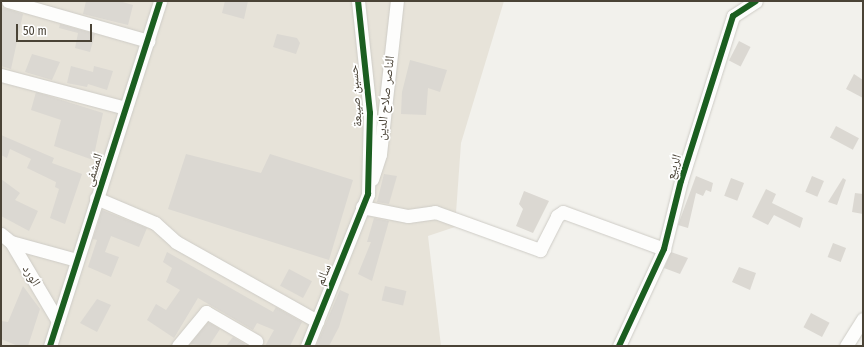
<!DOCTYPE html>
<html>
<head>
<meta charset="utf-8">
<style>
  body { margin:0 }
  #map { position:relative; width:864px; height:347px; overflow:hidden; background:#f2f1ec; font-family:"Fira Sans Condensed","Noto Naskh Arabic",sans-serif }
  div>[style] { position:absolute }
  [style*='--x'] { left:calc(var(--x)*1px); top:calc(var(--y)*1px); width:calc(var(--w)*1px); rotate:calc(var(--a)*1deg) }
  .residential>* { inset:0; background:#e7e3d9 }
  .building>* { inset:0; background:#dbd8d2; transform-origin:0 0 }
  .roads { filter:drop-shadow(0 0 1px #ceccc6) drop-shadow(0 0 1px #ceccc6) }
  .minor>* { height:13px; margin:-6.5px; padding:0 6.5px; transform-origin:6.5px; border-radius:6.5px; background:#fdfdfc }
  .cycleway>* { height:6px; margin:-3px; padding:0 3px; transform-origin:3px; border-radius:3px; background:#1b5e20 }
  span { translate:-50% -50%; white-space:nowrap; text-align:center; line-height:1.15; -webkit-text-stroke:3.5px #fff; paint-order:stroke }
  .street-label { font-size:13px; color:#4a4336 }
  .frame { position:absolute; inset:0; border:2px solid #4a4336; pointer-events:none }
  .scale { position:absolute; left:16px; top:24px; width:76px; height:18px; box-sizing:border-box; border:2px solid #4a4336; border-top:0; padding-left:5px; font-size:12px; line-height:14px; white-space:nowrap; color:#4a4336; -webkit-text-stroke:3px #fff; paint-order:stroke }
</style>
</head>
<body>
<div id="map">
  <div class="residential">
    <i style="clip-path:polygon(1px 1px,504px 1px,461px 143px,455px 227px,428px 236px,441px 346px,1px 346px)"></i>
  </div>
  <div class="building">
    <i style="clip-path:polygon(86px 1px,119px 1px,133px 5px,128px 25px,83px 14px)"></i>
    <i style="clip-path:polygon(225px 1px,248px 1px,244px 19px,222px 13px)"></i>
    <i style="clip-path:polygon(1px 7px,23px 14px,11px 69px,1px 66px)"></i>
    <i style="clip-path:polygon(60px 24px,95px 34px,90px 52px,75px 48px,78px 33px,59px 28px)"></i>
    <i style="clip-path:polygon(277px 34px,297px 38px,300px 43px,296px 54px,273px 47px)"></i>
    <i style="left:739px;top:41px;width:13px;height:22px;rotate:27deg"></i>
    <i style="clip-path:polygon(32px 54px,60px 62px,52px 80px,25px 72px)"></i>
    <i style="clip-path:polygon(410px 60px,447px 70px,440px 92px,428px 88px,426px 115px,401px 114px,402px 92px)"></i>
    <i style="clip-path:polygon(71px 66px,93px 72px,94px 66px,113px 71px,107px 90px,88px 84px,87px 87px,67px 83px)"></i>
    <i style="clip-path:polygon(854px 74px,863px 80px,863px 98px,846px 89px)"></i>
    <i style="clip-path:polygon(36px 92px,103px 113px,93px 160px,54px 146px,61px 120px,31px 110px)"></i>
    <i style="left:836px;top:126px;width:26px;height:13px;rotate:28deg"></i>
    <i style="clip-path:polygon(1px 135px,54px 158px,52px 163px,82px 174px,65px 224px,50px 218px,59px 189px,55px 187px,56px 182px,27px 168px,31px 159px,10px 149px,7px 158px,1px 155px)"></i>
    <i style="clip-path:polygon(186px 154px,261px 173px,270px 154px,353px 180px,329px 260px,168px 209px)"></i>
    <i style="clip-path:polygon(384px 174px,397px 176px,389px 204px,377px 202px)"></i>
    <i style="clip-path:polygon(696px 176px,713px 183px,711px 192px,706px 190px,703px 196px,696px 193px,688px 228px,678px 225px)"></i>
    <i style="left:812px;top:176px;width:13px;height:17px;rotate:23deg"></i>
    <i style="left:731px;top:178px;width:14px;height:19px;rotate:21deg"></i>
    <i style="clip-path:polygon(843px 178px,846px 180px,837px 205px,828px 202px)"></i>
    <i style="clip-path:polygon(1px 179px,20px 193px,15px 200px,38px 211px,29px 231px,1px 216px)"></i>
    <i style="clip-path:polygon(766px 189px,776px 194px,772px 203px,803px 218px,800px 228px,774px 215px,768px 225px,752px 217px)"></i>
    <i style="clip-path:polygon(524px 191px,549px 201px,533px 233px,516px 226px,523px 209px,519px 204px)"></i>
    <i style="clip-path:polygon(855px 193px,863px 194px,863px 214px,852px 212px)"></i>
    <i style="clip-path:polygon(102px 210px,147px 228px,139px 247px,111px 236px,105px 252px,119px 257px,111px 277px,88px 267px,97px 240px,93px 239px)"></i>
    <i style="clip-path:polygon(374px 218px,389px 221px,372px 281px,358px 274px,371px 242px,367px 242px)"></i>
    <i style="left:833px;top:243px;width:14px;height:15px;rotate:21deg"></i>
    <i style="clip-path:polygon(167px 252px,273px 312px,276px 307px,302px 322px,290px 346px,265px 346px,274px 330px,257px 323px,253px 330px,198px 298px,174px 338px,147px 320px,156px 304px,166px 310px,180px 290px,166px 282px,172px 268px,163px 262px)"></i>
    <i style="clip-path:polygon(671px 252px,688px 258px,680px 274px,664px 268px)"></i>
    <i style="clip-path:polygon(739px 267px,756px 273px,750px 290px,732px 282px)"></i>
    <i style="left:289px;top:269px;width:26px;height:19px;rotate:28deg"></i>
    <i style="clip-path:polygon(23px 286px,40px 309px,28px 346px,18px 346px,1px 339px,1px 321px,8px 322px)"></i>
    <i style="left:385px;top:286px;width:22px;height:15px;rotate:13deg"></i>
    <i style="clip-path:polygon(340px 290px,349px 294px,339px 327px,329px 346px,316px 346px)"></i>
    <i style="clip-path:polygon(97px 299px,111px 305px,97px 332px,80px 323px)"></i>
    <i style="left:811px;top:313px;width:21px;height:16px;rotate:28deg"></i>
    <i style="clip-path:polygon(208px 322px,220px 329px,209px 346px,190px 344px)"></i>
    <i style="clip-path:polygon(233px 337px,245px 344px,244px 346px,226px 346px)"></i>
  </div>
  <div class="roads">
    <div class="minor">
      <i style="--x:8;--y:1;--w:146;--a:15.9"></i>
      <i style="--x:1;--y:75;--w:129;--a:14.8"></i>
      <i style="--x:372;--y:179;--w:26;--a:-72"></i>
      <i style="--x:380;--y:154;--w:154;--a:-83.7"></i>
      <i style="--x:96;--y:198;--w:64;--a:23"></i>
      <i style="--x:155;--y:223;--w:28;--a:42"></i>
      <i style="--x:176;--y:242;--w:162;--a:29.3"></i>
      <i style="--x:362;--y:207;--w:47;--a:11.1"></i>
      <i style="--x:408;--y:216;--w:27;--a:-8"></i>
      <i style="--x:435;--y:212;--w:112;--a:19.9"></i>
      <i style="--x:540;--y:250;--w:38;--a:-63"></i>
      <i style="--x:557;--y:216;--w:7;--a:-34"></i>
      <i style="--x:563;--y:212;--w:108;--a:20.1"></i>
      <i style="--x:1;--y:234;--w:13;--a:39"></i>
      <i style="--x:11;--y:242;--w:92;--a:59.3"></i>
      <i style="--x:11;--y:242;--w:68;--a:15.3"></i>
      <i style="--x:50;--y:346;--w:362;--a:-72.3"></i>
      <i style="--x:178;--y:346;--w:44;--a:-50.5"></i>
      <i style="--x:206;--y:312;--w:58;--a:30.1"></i>
      <i style="--x:307;--y:346;--w:164;--a:-68.1"></i>
      <i style="--x:368;--y:194;--w:81;--a:-88.6"></i>
      <i style="--x:370;--y:113;--w:113;--a:-96.1"></i>
      <i style="--x:619;--y:346;--w:107;--a:-65.1"></i>
      <i style="--x:664;--y:249;--w:70;--a:-76"></i>
      <i style="--x:681;--y:181;--w:173;--a:-72.5"></i>
      <i style="--x:733;--y:16;--w:27;--a:-33"></i>
      <i style="--x:846;--y:346;--w:32;--a:-58"></i>
    </div>
  </div>
  <div class="cycleway">
    <i style="--x:50;--y:346;--w:362;--a:-72.3"></i>
    <i style="--x:307;--y:346;--w:164;--a:-68.1"></i>
    <i style="--x:368;--y:194;--w:81;--a:-88.6"></i>
    <i style="--x:370;--y:113;--w:113;--a:-96.1"></i>
    <i style="--x:619;--y:346;--w:107;--a:-65.1"></i>
    <i style="--x:664;--y:249;--w:70;--a:-76"></i>
    <i style="--x:681;--y:181;--w:173;--a:-72.5"></i>
    <i style="--x:733;--y:16;--w:27;--a:-33"></i>
  </div>
  <div class="street-label">
    <span style="left:356px;top:96px;rotate:-94deg">حسين صيبعة</span>
    <span style="left:386px;top:98px;rotate:-84deg">الناصر صلاح الدين</span>
    <span style="left:674px;top:167px;rotate:-73deg">الربيع</span>
    <span style="left:94px;top:170px;rotate:-72deg">المشفى</span>
    <span style="left:324px;top:275px;rotate:-68deg">سالم</span>
    <span style="left:31px;top:276px;rotate:59deg">الورد</span>
  </div>
  <div class="frame"></div>
  <div class="scale">50 m</div>
</div>
</body>
</html>
